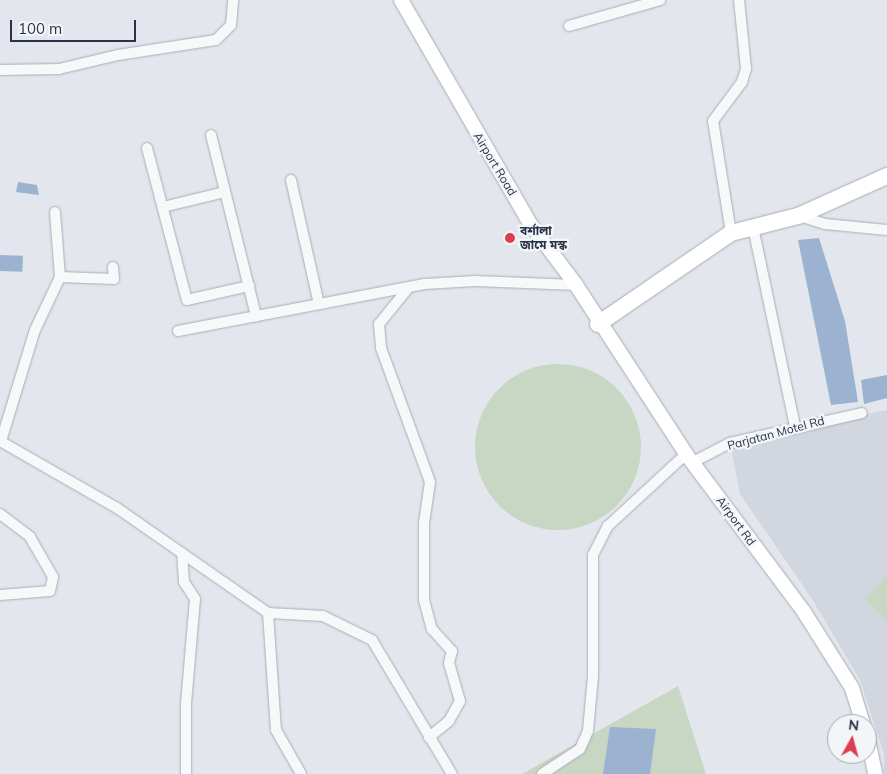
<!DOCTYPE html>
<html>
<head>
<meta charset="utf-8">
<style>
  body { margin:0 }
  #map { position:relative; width:887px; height:774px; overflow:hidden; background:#e3e7ed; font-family:Mulish,"Noto Sans Bengali",sans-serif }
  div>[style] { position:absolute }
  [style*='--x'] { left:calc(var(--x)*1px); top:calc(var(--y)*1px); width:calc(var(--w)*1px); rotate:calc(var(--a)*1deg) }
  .built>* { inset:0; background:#d1d6df }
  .green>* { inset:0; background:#c8d7c3 }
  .round { border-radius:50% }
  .water>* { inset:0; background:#9bb3d0; transform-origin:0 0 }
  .roads { filter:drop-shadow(0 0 1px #a7adb8) drop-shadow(0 0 1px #a7adb8) }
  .minor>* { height:10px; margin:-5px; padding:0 5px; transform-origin:5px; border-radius:5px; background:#f7f8fa }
  .secondary>* { height:14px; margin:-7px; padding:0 7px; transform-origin:7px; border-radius:7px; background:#fff }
  .trunk>* { height:16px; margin:-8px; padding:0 8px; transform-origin:8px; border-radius:8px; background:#fff }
  .dots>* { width:14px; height:14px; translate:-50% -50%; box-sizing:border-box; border:2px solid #f3f6f9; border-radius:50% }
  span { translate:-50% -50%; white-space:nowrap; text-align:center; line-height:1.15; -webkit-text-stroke:4.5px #f3f6f9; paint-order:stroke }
  .street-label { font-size:12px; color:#293347 }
  .poi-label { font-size:12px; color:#293347; font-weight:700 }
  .left { translate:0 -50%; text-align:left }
  .north { position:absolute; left:827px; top:714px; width:50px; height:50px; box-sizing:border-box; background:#f3f6f9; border:1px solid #a2a8b2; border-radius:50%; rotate:7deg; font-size:14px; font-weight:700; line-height:20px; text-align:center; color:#293347 }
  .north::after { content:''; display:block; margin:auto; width:18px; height:22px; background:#dd3d51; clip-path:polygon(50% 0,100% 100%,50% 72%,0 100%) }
  .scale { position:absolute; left:10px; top:20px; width:126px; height:22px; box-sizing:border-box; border:2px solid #293347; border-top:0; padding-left:6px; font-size:15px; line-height:18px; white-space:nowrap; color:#293347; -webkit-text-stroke:4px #f3f6f9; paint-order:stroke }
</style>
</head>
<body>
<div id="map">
  <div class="built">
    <i style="clip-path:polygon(887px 410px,887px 774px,884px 774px,884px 754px,860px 680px,812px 599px,740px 494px,730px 443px)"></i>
  </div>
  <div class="green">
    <i class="round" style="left:475px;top:364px;width:166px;height:166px"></i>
    <i style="clip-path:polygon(887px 576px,887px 621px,864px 599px)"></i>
    <i style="clip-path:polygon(678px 686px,706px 774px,522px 774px)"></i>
  </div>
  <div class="water">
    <i style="clip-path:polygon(18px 182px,37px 185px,39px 195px,16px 192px)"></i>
    <i style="clip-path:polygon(819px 238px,845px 321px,858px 402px,831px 405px,798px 240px)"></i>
    <i style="left:0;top:255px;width:23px;height:16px;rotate:2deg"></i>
    <i style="clip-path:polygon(887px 375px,887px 398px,864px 404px,861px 380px)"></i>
    <i style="clip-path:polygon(610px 727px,656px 729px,650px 774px,603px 774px)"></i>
  </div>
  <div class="roads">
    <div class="minor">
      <i style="--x:569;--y:26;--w:95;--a:-15.9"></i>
      <i style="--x:0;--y:70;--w:59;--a:-1"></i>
      <i style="--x:59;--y:69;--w:61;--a:-13.3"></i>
      <i style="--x:118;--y:55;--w:99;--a:-8.7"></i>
      <i style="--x:216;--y:40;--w:21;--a:-45"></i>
      <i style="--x:231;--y:25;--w:25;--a:-85"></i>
      <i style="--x:211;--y:135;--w:187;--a:76"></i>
      <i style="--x:147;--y:148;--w:157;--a:75.3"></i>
      <i style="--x:187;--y:300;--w:64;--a:-12.7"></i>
      <i style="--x:291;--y:180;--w:127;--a:77.3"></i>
      <i style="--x:163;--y:207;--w:64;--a:-13.6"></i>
      <i style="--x:55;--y:212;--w:65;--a:85.6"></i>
      <i style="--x:799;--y:216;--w:27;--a:17"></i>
      <i style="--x:825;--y:224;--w:62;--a:5.5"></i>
      <i style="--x:753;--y:227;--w:203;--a:78.1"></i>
      <i style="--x:731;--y:233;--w:113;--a:-99.1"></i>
      <i style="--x:713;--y:121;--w:49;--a:-53.4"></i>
      <i style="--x:742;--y:82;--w:14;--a:-73"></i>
      <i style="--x:746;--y:69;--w:69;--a:-95.8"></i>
      <i style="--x:409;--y:287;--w:48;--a:129"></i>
      <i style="--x:379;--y:324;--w:24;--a:85"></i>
      <i style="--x:381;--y:348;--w:143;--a:69.9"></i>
      <i style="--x:430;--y:482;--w:41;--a:98.3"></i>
      <i style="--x:424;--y:523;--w:77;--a:90"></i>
      <i style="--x:424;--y:600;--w:30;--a:75"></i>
      <i style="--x:432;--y:629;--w:30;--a:48"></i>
      <i style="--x:452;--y:651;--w:12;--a:104"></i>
      <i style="--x:449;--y:663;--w:40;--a:74"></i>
      <i style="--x:460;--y:701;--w:23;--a:119"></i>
      <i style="--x:449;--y:721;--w:26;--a:141"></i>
      <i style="--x:178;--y:331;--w:251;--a:-10.8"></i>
      <i style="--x:425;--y:284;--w:50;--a:-3.4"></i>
      <i style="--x:475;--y:281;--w:101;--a:2.3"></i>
      <i style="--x:0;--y:441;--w:135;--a:29.8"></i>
      <i style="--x:117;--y:508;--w:184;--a:34.8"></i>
      <i style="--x:268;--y:613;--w:117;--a:86.1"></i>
      <i style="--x:276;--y:730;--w:51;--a:60.4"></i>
      <i style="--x:1;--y:441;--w:116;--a:-73"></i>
      <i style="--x:35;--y:330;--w:59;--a:-64.7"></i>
      <i style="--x:60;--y:277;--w:54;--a:2.1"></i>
      <i style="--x:114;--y:279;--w:12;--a:-95"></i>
      <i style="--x:693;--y:462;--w:42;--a:-27.2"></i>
      <i style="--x:730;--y:443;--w:135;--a:-12.8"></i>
      <i style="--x:0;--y:514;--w:38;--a:37"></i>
      <i style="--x:30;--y:537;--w:46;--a:60.1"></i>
      <i style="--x:53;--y:577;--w:14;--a:102"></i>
      <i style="--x:50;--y:591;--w:50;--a:175.4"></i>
      <i style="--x:182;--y:553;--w:29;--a:86"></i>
      <i style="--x:184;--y:582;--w:20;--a:57"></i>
      <i style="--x:195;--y:599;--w:104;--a:94.9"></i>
      <i style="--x:186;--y:703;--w:71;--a:90"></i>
      <i style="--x:268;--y:613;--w:55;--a:3.1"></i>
      <i style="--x:323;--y:616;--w:55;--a:26.1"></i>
      <i style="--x:372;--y:640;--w:156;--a:59.2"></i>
      <i style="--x:542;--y:774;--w:45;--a:-33.3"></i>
      <i style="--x:580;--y:749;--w:20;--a:-66"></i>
      <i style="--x:588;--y:731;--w:55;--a:-84.8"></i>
      <i style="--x:593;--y:676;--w:121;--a:-90"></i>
      <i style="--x:593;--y:555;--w:33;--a:-63"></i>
      <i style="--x:608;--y:526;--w:106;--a:-42.7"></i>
    </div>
    <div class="secondary">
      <i style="--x:401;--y:0;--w:260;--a:60"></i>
      <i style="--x:531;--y:225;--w:75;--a:53.1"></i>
      <i style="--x:576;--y:285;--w:202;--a:56.9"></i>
      <i style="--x:686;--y:454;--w:197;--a:53.2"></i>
      <i style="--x:804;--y:612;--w:90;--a:57.7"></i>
      <i style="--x:852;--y:688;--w:38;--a:73"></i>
      <i style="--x:867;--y:735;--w:40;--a:78"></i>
    </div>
    <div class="trunk">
      <i style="--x:598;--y:324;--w:161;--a:-34.4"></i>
      <i style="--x:731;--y:233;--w:69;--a:-14.2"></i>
      <i style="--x:798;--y:216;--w:98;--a:-24.2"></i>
    </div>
  </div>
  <div class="dots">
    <i style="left:510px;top:238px;background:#dd3d51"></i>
  </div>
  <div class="street-label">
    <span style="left:495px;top:164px;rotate:59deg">Airport Road</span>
    <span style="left:776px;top:433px;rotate:-15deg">Parjatan Motel Rd</span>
    <span style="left:736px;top:521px;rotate:54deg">Airport Rd</span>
  </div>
  <div class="poi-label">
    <span class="left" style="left:520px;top:238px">বর্শালা<br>জামে মস্ক</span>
  </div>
  <div class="north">N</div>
  <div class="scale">100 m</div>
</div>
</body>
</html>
